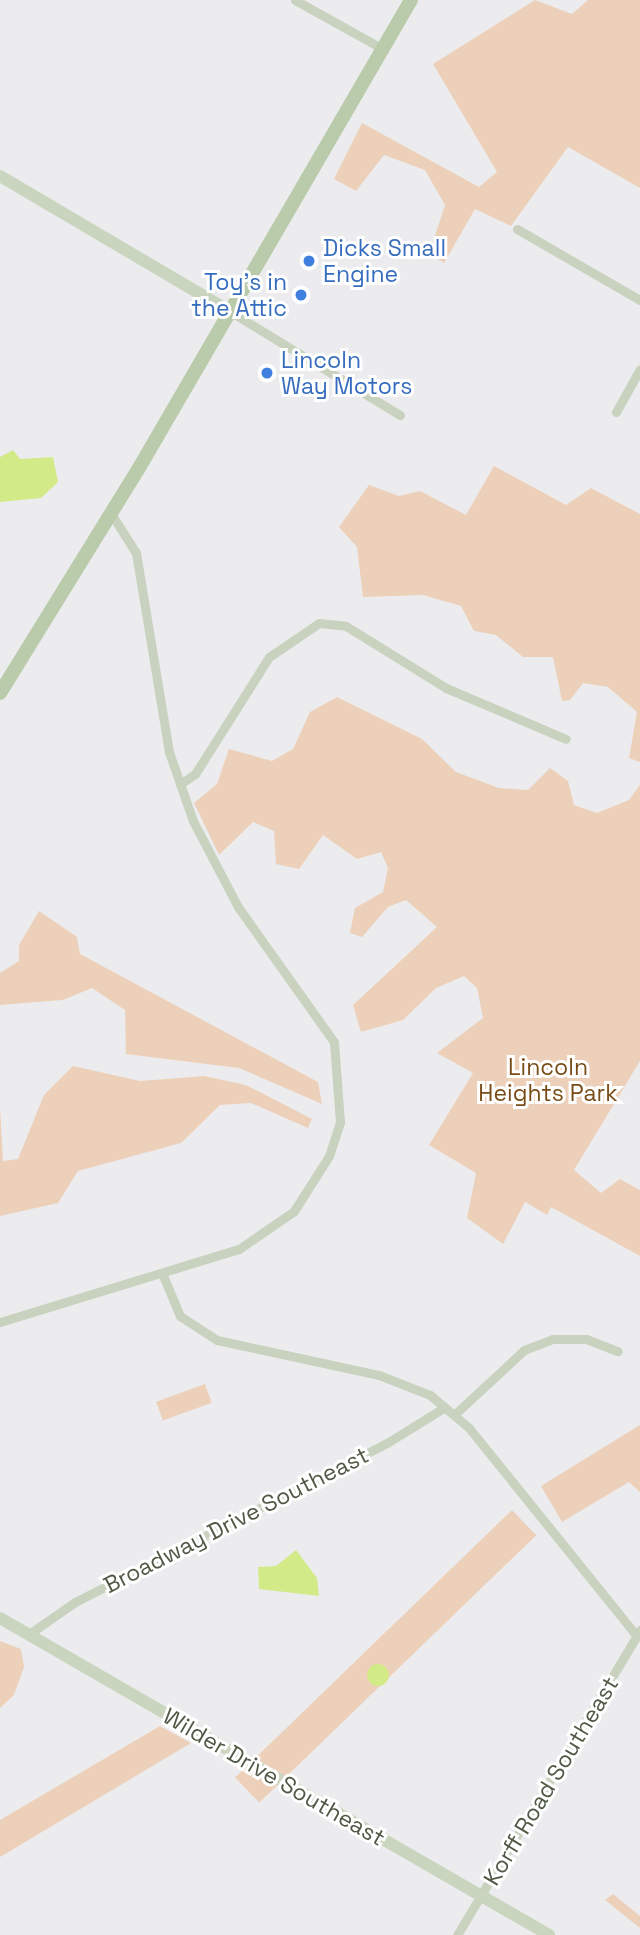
<!DOCTYPE html>
<html>
<head>
<meta charset="utf-8">
<style>
  body { margin:0 }
  #map { position:relative; width:640px; height:1935px; overflow:hidden; background:#ececef; font-family:"Space Grotesk",sans-serif }
  div>[style] { position:absolute }
  [style*='--x'] { left:calc(var(--x)*1px); top:calc(var(--y)*1px); width:calc(var(--w)*1px); rotate:calc(var(--a)*1deg) }
  .green>* { inset:0; background:#edd0b9; transform-origin:0 0 }
  .water>* { inset:0; background:#d2ea87 }
  .round { border-radius:50% }
  .street>* { height:9px; margin:-4.5px; padding:0 4.5px; transform-origin:4.5px; border-radius:4.5px; background:#c8d2bf }
  .secondary>* { height:12px; margin:-6px; padding:0 6px; transform-origin:6px; border-radius:6px; background:#c9d5be }
  .primary>* { height:14px; margin:-7px; padding:0 7px; transform-origin:7px; border-radius:7px; background:#bacbab }
  .dots>* { width:19px; height:19px; translate:-50% -50%; box-sizing:border-box; border:4px solid #fff; border-radius:50% }
  span { translate:-50% -50%; white-space:nowrap; text-align:center; line-height:1.15; -webkit-text-stroke:6px #fff; paint-order:stroke }
  .shop-label { font-size:23px; color:#366cbe }
  .left { translate:0 -50%; text-align:left }
  .right { translate:-100% -50%; text-align:right }
  .park-label { font-size:23px; color:#794c17 }
  .street-label { font-size:23px; color:#4f5945 }
</style>
</head>
<body>
<div id="map">
  <div class="green">
    <i style="clip-path:polygon(535px 0,572px 14px,588px 0,640px 0,640px 188px,568px 147px,511px 226px,475px 209px,444px 263px,429px 254px,445px 205px,425px 170px,384px 155px,356px 191px,334px 179px,362px 123px,479px 187px,497px 172px,433px 64px)"></i>
    <i style="clip-path:polygon(494px 466px,566px 505px,591px 488px,640px 514px,640px 762px,629px 758px,637px 712px,608px 687px,583px 683px,570px 700px,562px 701px,553px 657px,523px 657px,496px 635px,474px 631px,461px 606px,423px 595px,363px 597px,357px 547px,339px 527px,369px 485px,399px 496px,420px 491px,466px 515px)"></i>
    <i style="clip-path:polygon(337px 697px,422px 739px,456px 772px,499px 788px,528px 790px,550px 768px,568px 781px,574px 805px,597px 813px,629px 800px,640px 785px,640px 1061px,574px 1170px,601px 1193px,620px 1179px,640px 1190px,640px 1256px,551px 1207px,547px 1215px,525px 1202px,503px 1244px,467px 1218px,476px 1173px,429px 1145px,473px 1073px,437px 1053px,483px 1018px,477px 988px,464px 976px,436px 988px,403px 1020px,361px 1032px,353px 1005px,437px 927px,406px 900px,388px 907px,362px 937px,350px 933px,355px 908px,383px 892px,388px 868px,381px 852px,357px 859px,323px 835px,299px 869px,276px 864px,274px 831px,253px 822px,219px 855px,194px 803px,217px 784px,229px 749px,272px 761px,293px 749px,310px 712px)"></i>
    <i style="clip-path:polygon(39px 911px,77px 937px,80px 954px,318px 1082px,322px 1104px,239px 1068px,126px 1054px,125px 1010px,92px 988px,63px 1000px,0 1005px,0 973px,19px 961px,19px 945px)"></i>
    <i style="clip-path:polygon(73px 1066px,140px 1081px,204px 1076px,246px 1085px,312px 1119px,308px 1128px,251px 1103px,220px 1105px,181px 1143px,78px 1171px,58px 1203px,0 1216px,0 1107px,3px 1161px,18px 1159px,44px 1095px)"></i>
    <i style="left:205px;top:1384px;width:20px;height:52px;rotate:70deg"></i>
    <i style="clip-path:polygon(640px 1425px,640px 1492px,629px 1482px,562px 1522px,541px 1486px)"></i>
    <i style="left:512px;top:1510px;width:35px;height:385px;rotate:46deg"></i>
    <i style="clip-path:polygon(0 1641px,21px 1649px,24px 1667px,14px 1695px,0 1708px)"></i>
    <i style="clip-path:polygon(160px 1726px,191px 1743px,0 1857px,0 1820px)"></i>
    <i style="clip-path:polygon(613px 1894px,640px 1916px,640px 1928px,605px 1900px)"></i>
  </div>
  <div class="water">
    <i style="clip-path:polygon(13px 450px,20px 459px,53px 457px,58px 482px,41px 498px,0 502px,0 457px)"></i>
    <i style="clip-path:polygon(296px 1550px,317px 1578px,319px 1596px,259px 1589px,258px 1567px,276px 1566px)"></i>
    <i class="round" style="left:367px;top:1664px;width:22px;height:22px"></i>
  </div>
  <div class="street">
    <i style="--x:295;--y:0;--w:101;--a:29.1"></i>
    <i style="--x:517;--y:229;--w:142;--a:30"></i>
    <i style="--x:231;--y:312;--w:198;--a:31.4"></i>
    <i style="--x:616;--y:412;--w:49;--a:-60.8"></i>
    <i style="--x:180;--y:784;--w:18;--a:-34"></i>
    <i style="--x:195;--y:774;--w:138;--a:-57.7"></i>
    <i style="--x:269;--y:657;--w:60;--a:-34.2"></i>
    <i style="--x:319;--y:623;--w:27;--a:6"></i>
    <i style="--x:346;--y:626;--w:118;--a:31.8"></i>
    <i style="--x:446;--y:688;--w:130;--a:23"></i>
    <i style="--x:162;--y:1273;--w:47;--a:67.3"></i>
    <i style="--x:180;--y:1316;--w:44;--a:33"></i>
    <i style="--x:217;--y:1340;--w:166;--a:12.2"></i>
    <i style="--x:379;--y:1375;--w:55;--a:21.4"></i>
    <i style="--x:430;--y:1395;--w:51;--a:40.2"></i>
    <i style="--x:469;--y:1428;--w:265;--a:51.1"></i>
    <i style="--x:0;--y:1322;--w:250;--a:-17"></i>
    <i style="--x:239;--y:1249;--w:67;--a:-34.6"></i>
    <i style="--x:294;--y:1211;--w:65;--a:-57.5"></i>
    <i style="--x:329;--y:1156;--w:36;--a:-72"></i>
    <i style="--x:340;--y:1122;--w:80;--a:-94.3"></i>
    <i style="--x:334;--y:1042;--w:166;--a:-125.4"></i>
    <i style="--x:238;--y:907;--w:97;--a:-117.6"></i>
    <i style="--x:193;--y:821;--w:73;--a:-109.2"></i>
    <i style="--x:169;--y:752;--w:202;--a:-99.4"></i>
    <i style="--x:136;--y:553;--w:45;--a:-122.3"></i>
    <i style="--x:455;--y:1414;--w:94;--a:-42.8"></i>
    <i style="--x:524;--y:1350;--w:31;--a:-21"></i>
    <i style="--x:553;--y:1339;--w:33;--a:0"></i>
    <i style="--x:586;--y:1339;--w:34;--a:21"></i>
    <i style="--x:29;--y:1634;--w:56;--a:-34.8"></i>
    <i style="--x:75;--y:1602;--w:350;--a:-27"></i>
    <i style="--x:387;--y:1443;--w:68;--a:-31.8"></i>
    <i style="--x:457;--y:1935;--w:356;--a:-59"></i>
  </div>
  <div class="secondary">
    <i style="--x:0;--y:176;--w:268;--a:30.5"></i>
    <i style="--x:0;--y:1618;--w:634;--a:30"></i>
  </div>
  <div class="primary">
    <i style="--x:0;--y:693;--w:264;--a:-58.3"></i>
    <i style="--x:139;--y:468;--w:541;--a:-59.83"></i>
  </div>
  <div class="dots">
    <i style="left:309px;top:261px;background:#3f7fe0"></i>
    <i style="left:301px;top:295px;background:#3f7fe0"></i>
    <i style="left:267px;top:373px;background:#3f7fe0"></i>
  </div>
  <div class="shop-label">
    <span class="left" style="left:323px;top:261px">Dicks Small<br>Engine</span>
    <span class="right" style="left:287px;top:295px">Toy's in<br>the Attic</span>
    <span class="left" style="left:281px;top:373px">Lincoln<br>Way Motors</span>
  </div>
  <div class="park-label">
    <span style="left:548px;top:1080px">Lincoln<br>Heights Park</span>
  </div>
  <div class="street-label">
    <span style="left:236px;top:1520px;rotate:-27deg">Broadway Drive Southeast</span>
    <span style="left:274px;top:1777px;rotate:30deg">Wilder Drive Southeast</span>
    <span style="left:551px;top:1781px;rotate:-59deg">Korff Road Southeast</span>
  </div>
</div>
</body>
</html>
